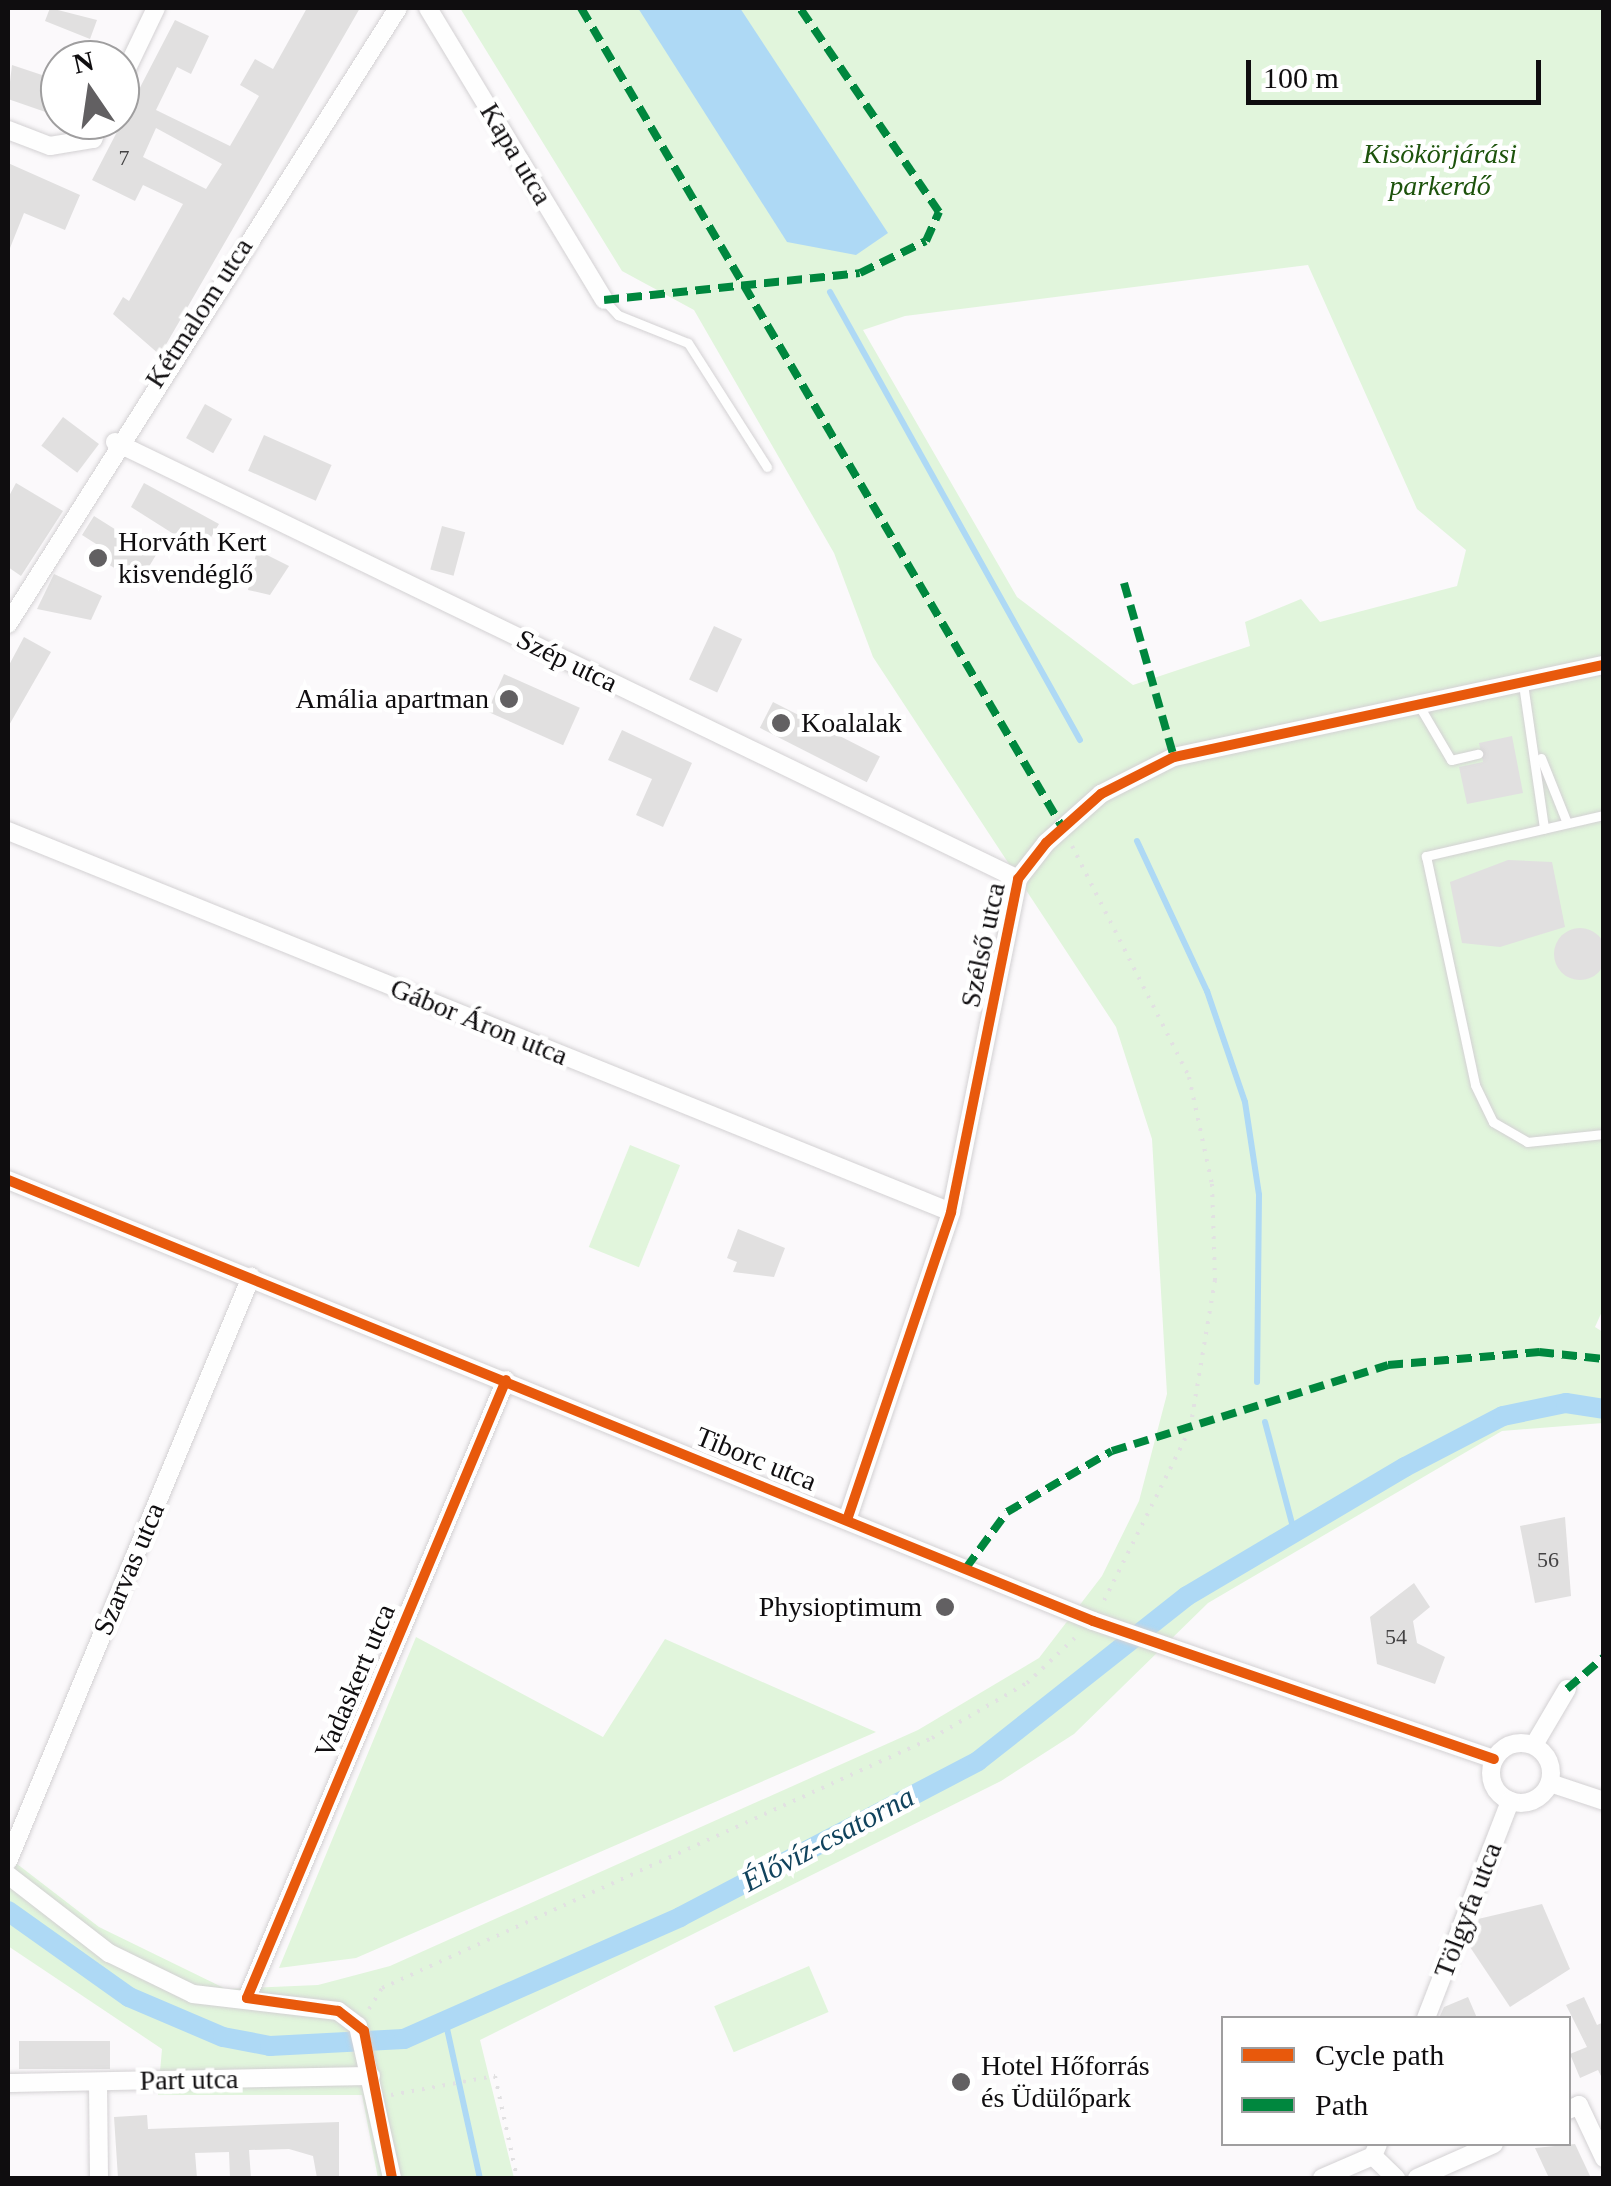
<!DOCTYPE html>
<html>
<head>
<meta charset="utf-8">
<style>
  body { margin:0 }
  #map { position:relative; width:1611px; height:2186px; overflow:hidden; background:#fbf9fb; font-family:"Times New Roman",serif }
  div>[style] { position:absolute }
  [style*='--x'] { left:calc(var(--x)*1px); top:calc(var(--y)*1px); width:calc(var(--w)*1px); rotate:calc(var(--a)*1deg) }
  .green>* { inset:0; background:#e1f5dc; transform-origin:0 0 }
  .water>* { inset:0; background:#aed9f5 }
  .stream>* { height:6px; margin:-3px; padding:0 3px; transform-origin:3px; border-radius:3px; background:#aed9f5 }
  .canal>* { height:20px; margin:-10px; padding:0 10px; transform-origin:10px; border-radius:10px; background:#aed9f5 }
  .building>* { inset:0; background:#e1e0e0; transform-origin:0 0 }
  .round { border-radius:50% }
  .path>* { height:4px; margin-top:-2px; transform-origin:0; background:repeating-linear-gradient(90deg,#e2e1e2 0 2.5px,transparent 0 10.5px) }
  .roads { filter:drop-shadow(0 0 2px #d3d1d3) drop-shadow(0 0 2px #d3d1d3) }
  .service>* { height:9px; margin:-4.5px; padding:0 4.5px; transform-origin:4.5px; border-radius:4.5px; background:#fefefe }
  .minor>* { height:18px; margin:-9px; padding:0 9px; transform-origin:9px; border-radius:9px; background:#fefefe }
  .minor>.ring { margin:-9px; padding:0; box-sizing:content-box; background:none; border:18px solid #fefefe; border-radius:50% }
  .quiet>* { height:8px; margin-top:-4px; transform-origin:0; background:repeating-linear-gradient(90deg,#00873e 0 15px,transparent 0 23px) }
  .cycleway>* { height:10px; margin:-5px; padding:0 5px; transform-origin:5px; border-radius:5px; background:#e8590c }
  .dots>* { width:28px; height:28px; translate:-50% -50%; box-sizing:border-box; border:5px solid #fff; border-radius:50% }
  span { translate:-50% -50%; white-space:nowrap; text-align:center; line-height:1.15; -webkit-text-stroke:9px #fff; paint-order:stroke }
  .number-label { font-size:22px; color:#444344 }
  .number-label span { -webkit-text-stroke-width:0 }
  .street-label { font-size:28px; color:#0f0d0f }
  .park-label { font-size:28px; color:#1d530c; font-style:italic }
  .poi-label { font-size:28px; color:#0f0d0f }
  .left { translate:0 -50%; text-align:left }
  .right { translate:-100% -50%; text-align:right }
  .water-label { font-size:30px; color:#11435d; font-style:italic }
  .frame { position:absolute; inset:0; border:10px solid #0f0d0f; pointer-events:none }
  .legend { position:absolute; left:1221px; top:2016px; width:350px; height:130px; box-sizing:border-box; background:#fff; border:2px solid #9f9e9f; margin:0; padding:12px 18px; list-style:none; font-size:30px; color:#0f0d0f }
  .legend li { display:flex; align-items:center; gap:20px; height:50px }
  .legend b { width:50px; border:2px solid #9f9e9f }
  .north { position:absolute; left:40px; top:40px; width:100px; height:100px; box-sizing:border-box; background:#fff; border:2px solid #9f9e9f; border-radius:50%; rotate:347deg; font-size:28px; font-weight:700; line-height:40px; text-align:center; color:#0f0d0f }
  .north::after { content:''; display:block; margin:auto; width:35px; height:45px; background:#626062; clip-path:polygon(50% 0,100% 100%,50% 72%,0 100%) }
  .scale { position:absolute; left:1246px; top:60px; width:295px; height:45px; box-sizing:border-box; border:5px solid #0f0d0f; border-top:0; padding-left:12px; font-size:30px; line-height:35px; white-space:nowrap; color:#0f0d0f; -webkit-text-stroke:8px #fff; paint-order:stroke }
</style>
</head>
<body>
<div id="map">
  <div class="green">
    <i style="clip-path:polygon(evenodd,460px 8px,1603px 8px,1604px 1307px,1595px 1327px,1603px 1332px,1603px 1423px,1502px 1431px,1208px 1603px,1074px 1734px,1001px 1781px,480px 2040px,514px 2178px,378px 2178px,362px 2095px,158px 2095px,162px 2049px,8px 1946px,8px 1857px,99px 1927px,226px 1989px,318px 1985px,390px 1966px,918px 1730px,1039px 1658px,1102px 1576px,1139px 1501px,1167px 1394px,1152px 1139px,1116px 1027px,873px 657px,834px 553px,694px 310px,622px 271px,460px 8px,1308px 265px,1417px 509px,1466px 550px,1457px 586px,1320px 622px,1301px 599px,1245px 622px,1250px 646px,1133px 685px,1017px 597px,863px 330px,905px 316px,1308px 265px)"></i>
    <i style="left:630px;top:1145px;width:54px;height:110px;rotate:22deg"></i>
    <i style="clip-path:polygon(416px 1637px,603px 1737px,665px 1639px,876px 1732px,356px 1958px,279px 1968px)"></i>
    <i style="left:809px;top:1966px;width:50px;height:103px;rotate:67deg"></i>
  </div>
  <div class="water">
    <i style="clip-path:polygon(638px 8px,740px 8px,888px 233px,856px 255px,787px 242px)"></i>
  </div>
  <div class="stream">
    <i style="--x:830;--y:292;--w:513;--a:60.84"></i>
    <i style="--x:1137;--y:841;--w:166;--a:65"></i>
    <i style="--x:1207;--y:991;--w:117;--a:71.1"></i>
    <i style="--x:1245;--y:1102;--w:94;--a:81.4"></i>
    <i style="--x:1259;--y:1195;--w:187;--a:90.6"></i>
    <i style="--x:1265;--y:1422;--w:109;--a:75.1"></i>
    <i style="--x:446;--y:2024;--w:158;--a:77.6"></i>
  </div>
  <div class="canal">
    <i style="--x:8;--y:1911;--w:148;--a:35.4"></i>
    <i style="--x:129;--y:1997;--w:102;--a:23.1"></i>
    <i style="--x:223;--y:2037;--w:48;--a:10.8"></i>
    <i style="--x:270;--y:2046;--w:134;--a:-3"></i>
    <i style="--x:404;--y:2039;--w:302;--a:-23.8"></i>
    <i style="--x:680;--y:1917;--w:336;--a:-27.6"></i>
    <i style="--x:978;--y:1761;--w:266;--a:-38.3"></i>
    <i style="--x:1187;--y:1596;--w:253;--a:-30.6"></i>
    <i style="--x:1405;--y:1467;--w:110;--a:-27.5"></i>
    <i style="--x:1503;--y:1416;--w:64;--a:-11.7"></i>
    <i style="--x:1566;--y:1403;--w:38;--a:9"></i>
  </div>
  <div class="building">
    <i style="clip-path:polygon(50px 8px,97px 20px,90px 39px,45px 21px)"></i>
    <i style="clip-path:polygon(evenodd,307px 8px,360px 8px,160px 355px,113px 314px,123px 297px,129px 301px,183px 204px,143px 185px,135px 201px,92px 180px,175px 20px,209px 36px,191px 74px,177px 67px,156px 110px,230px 146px,259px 96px,240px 85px,255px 59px,273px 69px,307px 8px,156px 128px,222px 164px,206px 189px,143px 157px,156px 128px)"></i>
    <i style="clip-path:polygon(12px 65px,60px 81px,60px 117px,8px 99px)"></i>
    <i style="clip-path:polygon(8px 163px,80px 195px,65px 230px,24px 213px,8px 253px)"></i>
    <i style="left:205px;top:404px;width:31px;height:39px;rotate:29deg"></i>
    <i style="left:63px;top:417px;width:45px;height:36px;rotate:37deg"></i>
    <i style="left:264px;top:435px;width:74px;height:39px;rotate:24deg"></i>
    <i style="clip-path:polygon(16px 483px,63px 511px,21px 576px,8px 567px,8px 498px)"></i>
    <i style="clip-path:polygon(144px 483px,219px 524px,202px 552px,131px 507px)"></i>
    <i style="clip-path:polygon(94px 516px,156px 555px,139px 583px,98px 558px,104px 549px,82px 535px)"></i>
    <i style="left:442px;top:526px;width:24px;height:45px;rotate:15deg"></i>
    <i style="clip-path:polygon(257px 550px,289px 566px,270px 595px,248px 590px)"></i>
    <i style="clip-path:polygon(54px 574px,102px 596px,91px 620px,37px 609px)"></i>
    <i style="left:714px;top:626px;width:31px;height:59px;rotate:25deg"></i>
    <i style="clip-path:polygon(24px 637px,51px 652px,8px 727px,8px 667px)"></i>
    <i style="left:504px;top:674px;width:83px;height:41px;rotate:24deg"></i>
    <i style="left:773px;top:702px;width:120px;height:29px;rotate:27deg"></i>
    <i style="clip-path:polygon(622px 730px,692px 763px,663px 827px,636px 815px,652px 779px,608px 760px)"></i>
    <i style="clip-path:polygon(1512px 736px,1523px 793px,1467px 804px,1459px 767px,1483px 762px,1479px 743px)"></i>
    <i style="clip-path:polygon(1508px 860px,1552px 862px,1565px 927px,1500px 947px,1462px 943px,1450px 882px)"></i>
    <i class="round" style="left:1554px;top:928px;width:52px;height:52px"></i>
    <i style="clip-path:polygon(738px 1229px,785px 1248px,774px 1277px,733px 1272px,737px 1262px,727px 1258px)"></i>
    <i style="clip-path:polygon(1565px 1517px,1571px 1596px,1535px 1603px,1520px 1526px)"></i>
    <i style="clip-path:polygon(1414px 1583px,1430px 1607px,1413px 1621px,1417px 1643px,1445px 1657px,1435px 1684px,1377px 1664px,1370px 1617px)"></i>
    <i style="clip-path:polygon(1542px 1904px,1570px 1969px,1510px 2007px,1468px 1944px,1478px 1919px)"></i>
    <i style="clip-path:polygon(1468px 1997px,1477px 2018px,1439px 2018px,1444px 2007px)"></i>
    <i style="clip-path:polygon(1584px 1997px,1597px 2025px,1604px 2022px,1604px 2082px,1598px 2070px,1580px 2078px,1570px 2054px,1587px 2047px,1566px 2005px)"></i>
    <i style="left:110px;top:2041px;width:28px;height:91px;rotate:90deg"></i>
    <i style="clip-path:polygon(147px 2115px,148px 2129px,339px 2122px,339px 2178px,317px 2178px,313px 2156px,289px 2149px,249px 2150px,251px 2178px,230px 2178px,229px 2152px,195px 2153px,197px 2178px,118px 2178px,114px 2117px)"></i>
    <i style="clip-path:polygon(1575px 2144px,1591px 2178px,1549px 2178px,1535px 2148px)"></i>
  </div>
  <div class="path">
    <i style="--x:1072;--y:846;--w:259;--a:63.1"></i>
    <i style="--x:1189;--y:1077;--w:109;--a:77.9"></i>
    <i style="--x:1212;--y:1184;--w:96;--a:88.2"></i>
    <i style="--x:1215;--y:1280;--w:151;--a:99.5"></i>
    <i style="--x:1190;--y:1429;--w:199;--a:116.6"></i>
    <i style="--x:369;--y:2009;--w:25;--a:-58"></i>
    <i style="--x:382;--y:1988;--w:604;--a:-24.44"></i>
    <i style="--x:932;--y:1738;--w:110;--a:-30.1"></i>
    <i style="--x:1027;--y:1683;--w:71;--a:-43.3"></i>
    <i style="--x:391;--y:2095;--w:106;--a:-10.4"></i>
    <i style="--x:495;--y:2076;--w:104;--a:77.8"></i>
  </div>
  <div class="roads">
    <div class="service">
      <i style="--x:604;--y:300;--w:21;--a:47"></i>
      <i style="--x:618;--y:315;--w:75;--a:21.8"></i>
      <i style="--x:688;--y:343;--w:147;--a:57.5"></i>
      <i style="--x:1523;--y:684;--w:146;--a:81.7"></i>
      <i style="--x:1418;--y:704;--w:65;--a:59.5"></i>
      <i style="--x:1451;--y:760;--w:28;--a:-13"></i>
      <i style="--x:1541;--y:758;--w:70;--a:68.2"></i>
      <i style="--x:1604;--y:815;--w:183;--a:167"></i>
      <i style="--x:1426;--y:856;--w:234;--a:77.9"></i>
      <i style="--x:1475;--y:1085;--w:41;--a:64.1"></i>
      <i style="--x:1493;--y:1122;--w:39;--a:30"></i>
      <i style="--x:1527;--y:1142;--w:77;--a:-5.9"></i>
    </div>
    <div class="minor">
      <i style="--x:428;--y:8;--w:341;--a:58.9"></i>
      <i style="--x:120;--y:83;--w:83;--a:-64.4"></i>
      <i style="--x:8;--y:130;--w:45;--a:20.9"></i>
      <i style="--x:50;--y:146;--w:44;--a:-9.2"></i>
      <i style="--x:93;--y:139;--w:21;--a:-65"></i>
      <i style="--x:115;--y:442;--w:1003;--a:25.82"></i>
      <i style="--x:8;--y:624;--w:729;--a:-57.66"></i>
      <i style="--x:8;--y:831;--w:1017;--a:22"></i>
      <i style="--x:8;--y:1180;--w:1171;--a:22.12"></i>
      <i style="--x:1093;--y:1621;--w:424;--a:19"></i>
      <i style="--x:847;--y:1520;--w:325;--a:-71.3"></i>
      <i style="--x:951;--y:1212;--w:340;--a:-78.6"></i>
      <i style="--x:1018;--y:879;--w:46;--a:-52.1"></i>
      <i style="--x:1046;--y:843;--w:74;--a:-41.7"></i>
      <i style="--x:1101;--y:794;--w:82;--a:-26.9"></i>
      <i style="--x:1174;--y:757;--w:440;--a:-12.1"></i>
      <i class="ring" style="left:1491px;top:1743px;width:42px;height:42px"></i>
      <i style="--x:1534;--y:1745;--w:65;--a:-59.5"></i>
      <i style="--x:1550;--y:1783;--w:57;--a:18.4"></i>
      <i style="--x:8;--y:1861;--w:633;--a:-67.41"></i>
      <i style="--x:8;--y:1875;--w:128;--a:37.7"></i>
      <i style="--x:109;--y:1953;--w:93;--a:26"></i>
      <i style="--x:193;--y:1994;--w:146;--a:6.7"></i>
      <i style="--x:338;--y:2011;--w:25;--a:37"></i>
      <i style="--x:358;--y:2026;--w:156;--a:77.4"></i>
      <i style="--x:247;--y:1998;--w:670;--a:-67.26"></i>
      <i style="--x:1426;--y:2018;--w:233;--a:-68.8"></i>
      <i style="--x:98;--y:2082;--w:96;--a:89.4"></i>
      <i style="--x:8;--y:2083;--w:363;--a:-1.1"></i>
      <i style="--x:1568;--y:2110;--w:12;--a:-24"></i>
      <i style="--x:1579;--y:2105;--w:59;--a:64.7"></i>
      <i style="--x:1378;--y:2144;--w:13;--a:113"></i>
      <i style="--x:1373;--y:2156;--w:32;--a:44"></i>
      <i style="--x:1322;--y:2178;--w:56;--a:-23.3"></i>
      <i style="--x:1417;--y:2178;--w:84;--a:-23.8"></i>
    </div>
  </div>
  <div class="quiet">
    <i style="--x:581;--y:8;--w:950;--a:59.57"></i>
    <i style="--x:604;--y:300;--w:257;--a:-6"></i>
    <i style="--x:860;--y:273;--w:73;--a:-25.9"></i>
    <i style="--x:926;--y:241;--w:32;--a:-66"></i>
    <i style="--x:939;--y:212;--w:247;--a:-124.3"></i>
    <i style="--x:1124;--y:583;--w:181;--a:74"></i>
    <i style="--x:966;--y:1568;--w:69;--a:-53.8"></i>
    <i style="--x:1007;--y:1512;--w:121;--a:-30.2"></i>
    <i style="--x:1112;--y:1451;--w:289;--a:-17.3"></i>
    <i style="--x:1388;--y:1365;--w:152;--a:-4.9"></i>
    <i style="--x:1539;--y:1352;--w:65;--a:6.1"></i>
    <i style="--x:1567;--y:1689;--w:49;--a:-40.9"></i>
  </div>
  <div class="cycleway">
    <i style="--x:8;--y:1180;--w:1171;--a:22.12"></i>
    <i style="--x:1093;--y:1621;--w:424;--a:19"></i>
    <i style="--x:847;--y:1520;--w:325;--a:-71.3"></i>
    <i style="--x:951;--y:1212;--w:340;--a:-78.6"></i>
    <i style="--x:1018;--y:879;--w:46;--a:-52.1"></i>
    <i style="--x:1046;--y:843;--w:74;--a:-41.7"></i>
    <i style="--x:1101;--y:794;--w:82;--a:-26.9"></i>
    <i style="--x:1174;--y:757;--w:440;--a:-12.1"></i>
    <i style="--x:392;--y:2178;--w:150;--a:-100.8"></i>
    <i style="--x:364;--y:2031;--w:33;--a:-142"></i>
    <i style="--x:338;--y:2011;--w:92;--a:-171.9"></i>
    <i style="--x:247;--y:1998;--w:670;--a:-67.26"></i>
  </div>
  <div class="dots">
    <i style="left:98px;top:558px;background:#626062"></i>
    <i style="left:509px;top:699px;background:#626062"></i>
    <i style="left:781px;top:723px;background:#626062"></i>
    <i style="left:945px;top:1607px;background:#626062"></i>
    <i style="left:961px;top:2082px;background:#626062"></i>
  </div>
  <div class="number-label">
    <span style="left:124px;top:158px">7</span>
    <span style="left:1548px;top:1560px">56</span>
    <span style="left:1396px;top:1637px">54</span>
  </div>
  <div class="street-label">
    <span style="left:516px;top:154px;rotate:59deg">Kapa utca</span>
    <span style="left:199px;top:313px;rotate:-57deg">Kétmalom utca</span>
    <span style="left:567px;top:661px;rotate:26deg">Szép utca</span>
    <span style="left:983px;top:945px;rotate:-78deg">Szélső utca</span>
    <span style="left:479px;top:1022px;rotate:22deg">Gábor Áron utca</span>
    <span style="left:756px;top:1459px;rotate:22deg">Tiborc utca</span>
    <span style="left:129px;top:1569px;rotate:-67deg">Szarvas utca</span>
    <span style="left:355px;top:1681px;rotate:-67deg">Vadaskert utca</span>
    <span style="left:1468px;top:1910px;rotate:-69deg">Tölgyfa utca</span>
    <span style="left:189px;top:2080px;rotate:-1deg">Part utca</span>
  </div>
  <div class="park-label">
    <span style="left:1440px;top:170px">Kisökörjárási<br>parkerdő</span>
  </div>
  <div class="poi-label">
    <span class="left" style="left:118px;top:558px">Horváth Kert<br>kisvendéglő</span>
    <span class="right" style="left:489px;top:699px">Amália apartman</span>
    <span class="left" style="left:801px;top:723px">Koalalak</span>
    <span class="right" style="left:922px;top:1607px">Physioptimum</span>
    <span class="left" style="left:981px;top:2082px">Hotel Hőforrás<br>és Üdülőpark</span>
  </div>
  <div class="water-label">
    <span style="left:828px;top:1839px;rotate:-28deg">Élővíz-csatorna</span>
  </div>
  <div class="frame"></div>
  <ul class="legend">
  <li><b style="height:12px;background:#e8590c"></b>Cycle path</li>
  <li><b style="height:12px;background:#00873e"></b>Path</li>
  </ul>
  <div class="north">N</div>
  <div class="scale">100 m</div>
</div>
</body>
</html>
